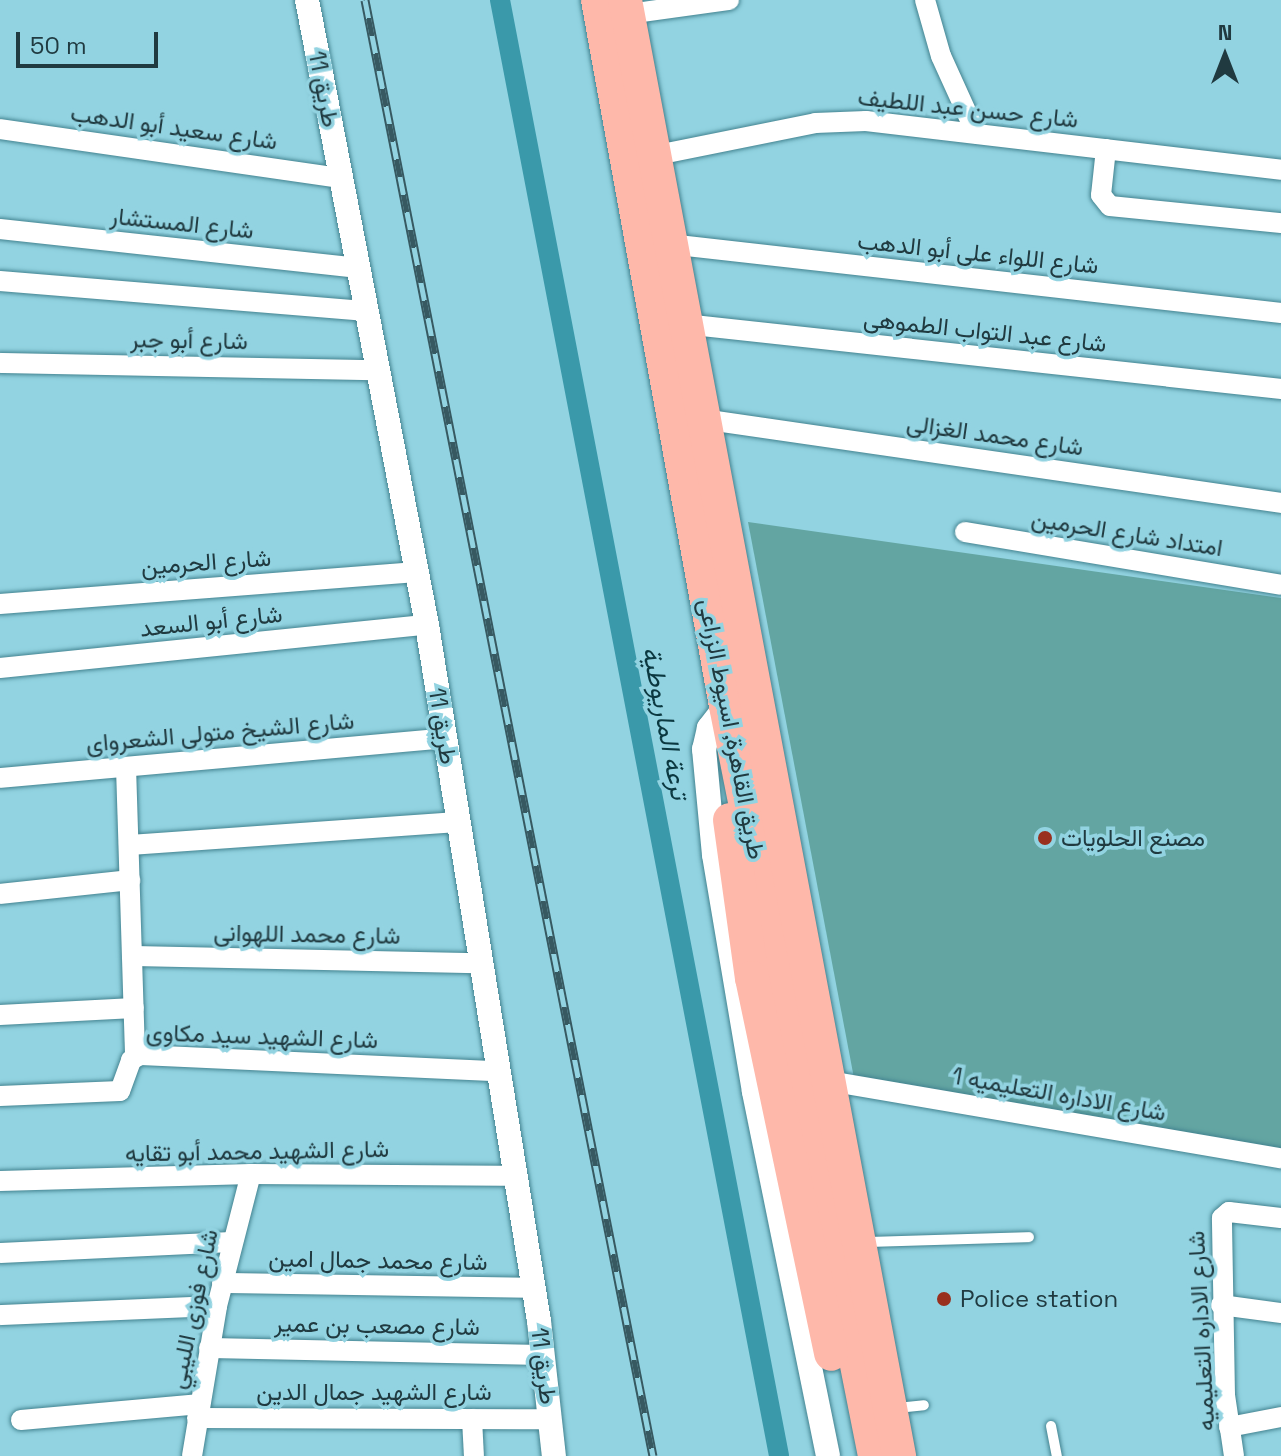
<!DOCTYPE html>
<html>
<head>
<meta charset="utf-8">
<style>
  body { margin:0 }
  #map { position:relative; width:1281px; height:1456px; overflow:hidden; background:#92d3e1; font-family:"Space Grotesk",Vazirmatn,sans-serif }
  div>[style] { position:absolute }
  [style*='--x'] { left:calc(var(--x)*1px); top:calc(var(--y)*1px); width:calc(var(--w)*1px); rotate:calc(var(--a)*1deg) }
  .canal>* { height:20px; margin:-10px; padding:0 10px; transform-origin:10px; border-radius:10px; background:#3a99aa }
  .building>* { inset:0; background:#63a5a2 }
  .roads { filter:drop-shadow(0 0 2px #438390) drop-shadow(0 0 2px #438390) }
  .service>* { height:10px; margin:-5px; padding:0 5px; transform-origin:5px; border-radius:5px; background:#fff }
  .minor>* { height:20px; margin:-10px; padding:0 10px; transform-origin:10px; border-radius:10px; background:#fff }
  .tertiary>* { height:24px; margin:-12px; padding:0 12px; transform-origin:12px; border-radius:12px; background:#fff }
  .trunk>* { height:34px; margin:-17px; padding:0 17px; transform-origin:17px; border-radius:17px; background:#feb8aa }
  .rail>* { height:9px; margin-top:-4.5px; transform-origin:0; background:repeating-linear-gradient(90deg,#92d3e1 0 18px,#375961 0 36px); box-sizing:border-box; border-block:2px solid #375961 }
  .dots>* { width:22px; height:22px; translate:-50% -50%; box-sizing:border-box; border:4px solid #92d3e1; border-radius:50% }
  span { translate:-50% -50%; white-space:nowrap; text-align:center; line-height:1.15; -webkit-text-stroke:7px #92d3e1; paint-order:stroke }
  .street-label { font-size:24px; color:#203a40 }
  .poi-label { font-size:24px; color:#203a40 }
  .left { translate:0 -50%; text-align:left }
  .water-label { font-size:26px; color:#0b3840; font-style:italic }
  .north { position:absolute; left:1185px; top:16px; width:80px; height:80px; -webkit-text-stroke:6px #92d3e1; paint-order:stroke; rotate:0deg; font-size:22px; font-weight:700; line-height:32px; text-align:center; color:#203a40 }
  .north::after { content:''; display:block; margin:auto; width:28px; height:36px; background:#203a40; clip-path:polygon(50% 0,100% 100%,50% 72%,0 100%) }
  .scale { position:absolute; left:16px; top:32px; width:142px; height:36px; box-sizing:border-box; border:4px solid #203a40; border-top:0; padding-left:10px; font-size:24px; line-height:28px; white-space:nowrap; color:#203a40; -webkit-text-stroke:6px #92d3e1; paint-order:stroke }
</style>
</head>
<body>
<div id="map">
  <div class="canal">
    <i style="--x:500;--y:0;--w:1482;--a:79.15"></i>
  </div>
  <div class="building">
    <i style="clip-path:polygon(748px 522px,1281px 598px,1281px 1152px,854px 1078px)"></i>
  </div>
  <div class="roads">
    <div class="service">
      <i style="--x:865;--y:1242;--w:164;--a:-1.7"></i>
      <i style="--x:897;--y:1408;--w:27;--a:-6"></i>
      <i style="--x:1051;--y:1426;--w:31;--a:79"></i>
    </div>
    <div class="minor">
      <i style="--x:925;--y:0;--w:58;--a:74.1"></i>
      <i style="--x:941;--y:56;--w:85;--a:65.6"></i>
      <i style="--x:628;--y:14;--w:102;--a:-7.9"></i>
      <i style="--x:0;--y:129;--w:345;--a:8.2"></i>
      <i style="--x:1106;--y:149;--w:46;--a:96.2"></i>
      <i style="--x:1101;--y:195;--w:14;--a:51"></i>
      <i style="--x:1110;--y:206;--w:172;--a:5.7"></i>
      <i style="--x:652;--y:156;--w:166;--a:-11.4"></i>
      <i style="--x:815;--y:123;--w:51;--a:-2.2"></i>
      <i style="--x:866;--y:121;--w:418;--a:6.7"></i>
      <i style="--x:0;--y:229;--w:361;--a:6.2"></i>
      <i style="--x:669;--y:244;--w:616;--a:6.43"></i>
      <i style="--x:0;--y:281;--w:368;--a:4.7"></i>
      <i style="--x:684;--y:324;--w:601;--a:6.21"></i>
      <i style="--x:0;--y:363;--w:378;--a:1.1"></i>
      <i style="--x:702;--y:419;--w:585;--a:8.25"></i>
      <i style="--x:965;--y:532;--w:320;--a:9.5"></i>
      <i style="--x:0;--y:604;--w:418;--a:-4.4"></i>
      <i style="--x:0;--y:668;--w:429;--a:-5.8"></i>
      <i style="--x:126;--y:767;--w:290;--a:88.2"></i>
      <i style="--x:0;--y:778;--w:447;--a:-5.1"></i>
      <i style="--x:129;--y:845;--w:330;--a:-4"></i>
      <i style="--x:0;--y:894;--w:131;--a:-6.1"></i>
      <i style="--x:132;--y:956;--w:348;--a:1.2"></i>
      <i style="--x:0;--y:1015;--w:134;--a:-3"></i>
      <i style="--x:829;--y:1081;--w:459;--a:9.7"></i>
      <i style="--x:0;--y:1096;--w:120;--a:-2.4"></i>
      <i style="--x:120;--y:1091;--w:33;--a:-70"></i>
      <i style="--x:131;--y:1060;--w:10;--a:-29"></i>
      <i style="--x:140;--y:1055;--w:358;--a:2.6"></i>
      <i style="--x:0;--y:1181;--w:251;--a:-1.6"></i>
      <i style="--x:251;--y:1174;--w:264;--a:0.4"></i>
      <i style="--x:0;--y:1253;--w:232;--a:-2.7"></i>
      <i style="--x:222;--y:1283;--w:311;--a:0.9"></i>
      <i style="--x:1221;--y:1305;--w:61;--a:7.6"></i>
      <i style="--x:0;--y:1315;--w:217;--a:-2.4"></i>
      <i style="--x:209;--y:1348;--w:334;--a:1.2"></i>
      <i style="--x:197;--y:1418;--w:354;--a:0.2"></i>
      <i style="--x:472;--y:1419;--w:37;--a:87"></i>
      <i style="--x:21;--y:1420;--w:180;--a:-5.1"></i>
      <i style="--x:1229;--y:1427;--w:53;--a:-10.9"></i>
      <i style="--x:192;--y:1456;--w:152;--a:-80.5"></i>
      <i style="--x:217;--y:1306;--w:136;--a:-75.6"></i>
      <i style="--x:1234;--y:1456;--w:62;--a:-98.4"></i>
      <i style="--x:1225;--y:1395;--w:177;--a:-91"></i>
      <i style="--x:1222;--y:1218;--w:9;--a:-41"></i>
      <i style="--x:1229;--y:1212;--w:52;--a:6.6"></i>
    </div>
    <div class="tertiary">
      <i style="--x:307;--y:0;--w:636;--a:79.13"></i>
      <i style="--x:427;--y:625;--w:705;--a:80.86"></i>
      <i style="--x:539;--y:1321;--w:136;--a:83.7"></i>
      <i style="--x:726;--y:706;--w:28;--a:128"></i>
      <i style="--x:709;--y:728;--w:22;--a:103"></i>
      <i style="--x:704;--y:749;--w:106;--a:84.6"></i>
      <i style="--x:714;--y:855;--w:240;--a:80.4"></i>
      <i style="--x:754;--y:1092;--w:371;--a:78.5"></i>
    </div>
    <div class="trunk">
      <i style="--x:598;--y:0;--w:718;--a:79.72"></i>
      <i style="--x:726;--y:706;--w:765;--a:78.76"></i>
      <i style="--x:625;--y:0;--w:1482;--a:79.34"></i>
      <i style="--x:730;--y:820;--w:160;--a:82.1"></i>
      <i style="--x:752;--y:978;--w:384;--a:78.1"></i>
    </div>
  </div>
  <div class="rail">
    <i style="--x:365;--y:0;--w:1484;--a:78.81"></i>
  </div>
  <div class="dots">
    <i style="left:1045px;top:838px;background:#99301e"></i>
    <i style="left:944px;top:1299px;background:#99301e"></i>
  </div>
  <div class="street-label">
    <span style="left:324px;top:89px;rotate:79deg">طريق 11</span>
    <span style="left:968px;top:108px;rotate:6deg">شارع حسن عبد اللطيف</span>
    <span style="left:174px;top:127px;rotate:8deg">شارع سعيد أبو الدهب</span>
    <span style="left:182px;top:223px;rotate:6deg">شارع المستشار</span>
    <span style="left:978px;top:253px;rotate:6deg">شارع اللواء على أبو الدهب</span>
    <span style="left:985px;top:331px;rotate:6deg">شارع عبد التواب الطموهى</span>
    <span style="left:189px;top:340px;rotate:1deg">شارع أبو جبر</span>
    <span style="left:995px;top:435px;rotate:8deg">شارع محمد الغزالى</span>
    <span style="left:1127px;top:533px;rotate:9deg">امتداد شارع الحرمين</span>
    <span style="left:206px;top:562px;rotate:-4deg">شارع الحرمين</span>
    <span style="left:211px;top:621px;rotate:-6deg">شارع أبو السعد</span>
    <span style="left:443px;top:726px;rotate:81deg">طريق 11</span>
    <span style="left:732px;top:729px;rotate:79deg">طريق القاهرة, اسيوط الزراعى</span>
    <span style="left:220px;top:732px;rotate:-5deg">شارع الشيخ متولى الشعرواى</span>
    <span style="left:307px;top:934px;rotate:1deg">شارع محمد اللهوانى</span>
    <span style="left:262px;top:1036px;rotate:2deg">شارع الشهيد سيد مكاوى</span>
    <span style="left:1059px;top:1094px;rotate:10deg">شارع الاداره التعليميه 1</span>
    <span style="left:257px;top:1151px;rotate:-1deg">شارع الشهيد محمد أبو تقايه</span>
    <span style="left:378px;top:1260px;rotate:1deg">شارع محمد جمال امين</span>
    <span style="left:193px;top:1309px;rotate:-78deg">شارع فوزى الليبي</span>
    <span style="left:377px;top:1325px;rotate:1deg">شارع مصعب بن عمير</span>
    <span style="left:1201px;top:1331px;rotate:-93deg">شارع الاداره التعليميه</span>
    <span style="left:544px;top:1366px;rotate:83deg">طريق 11</span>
    <span style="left:374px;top:1392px">شارع الشهيد جمال الدين</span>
  </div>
  <div class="poi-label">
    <span class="left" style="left:1061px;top:838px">مصنع الحلويات</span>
    <span class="left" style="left:960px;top:1299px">Police station</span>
  </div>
  <div class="water-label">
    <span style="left:665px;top:723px;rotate:79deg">ترعة الماريوطية</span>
  </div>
  <div class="north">N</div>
  <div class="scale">50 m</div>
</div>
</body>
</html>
